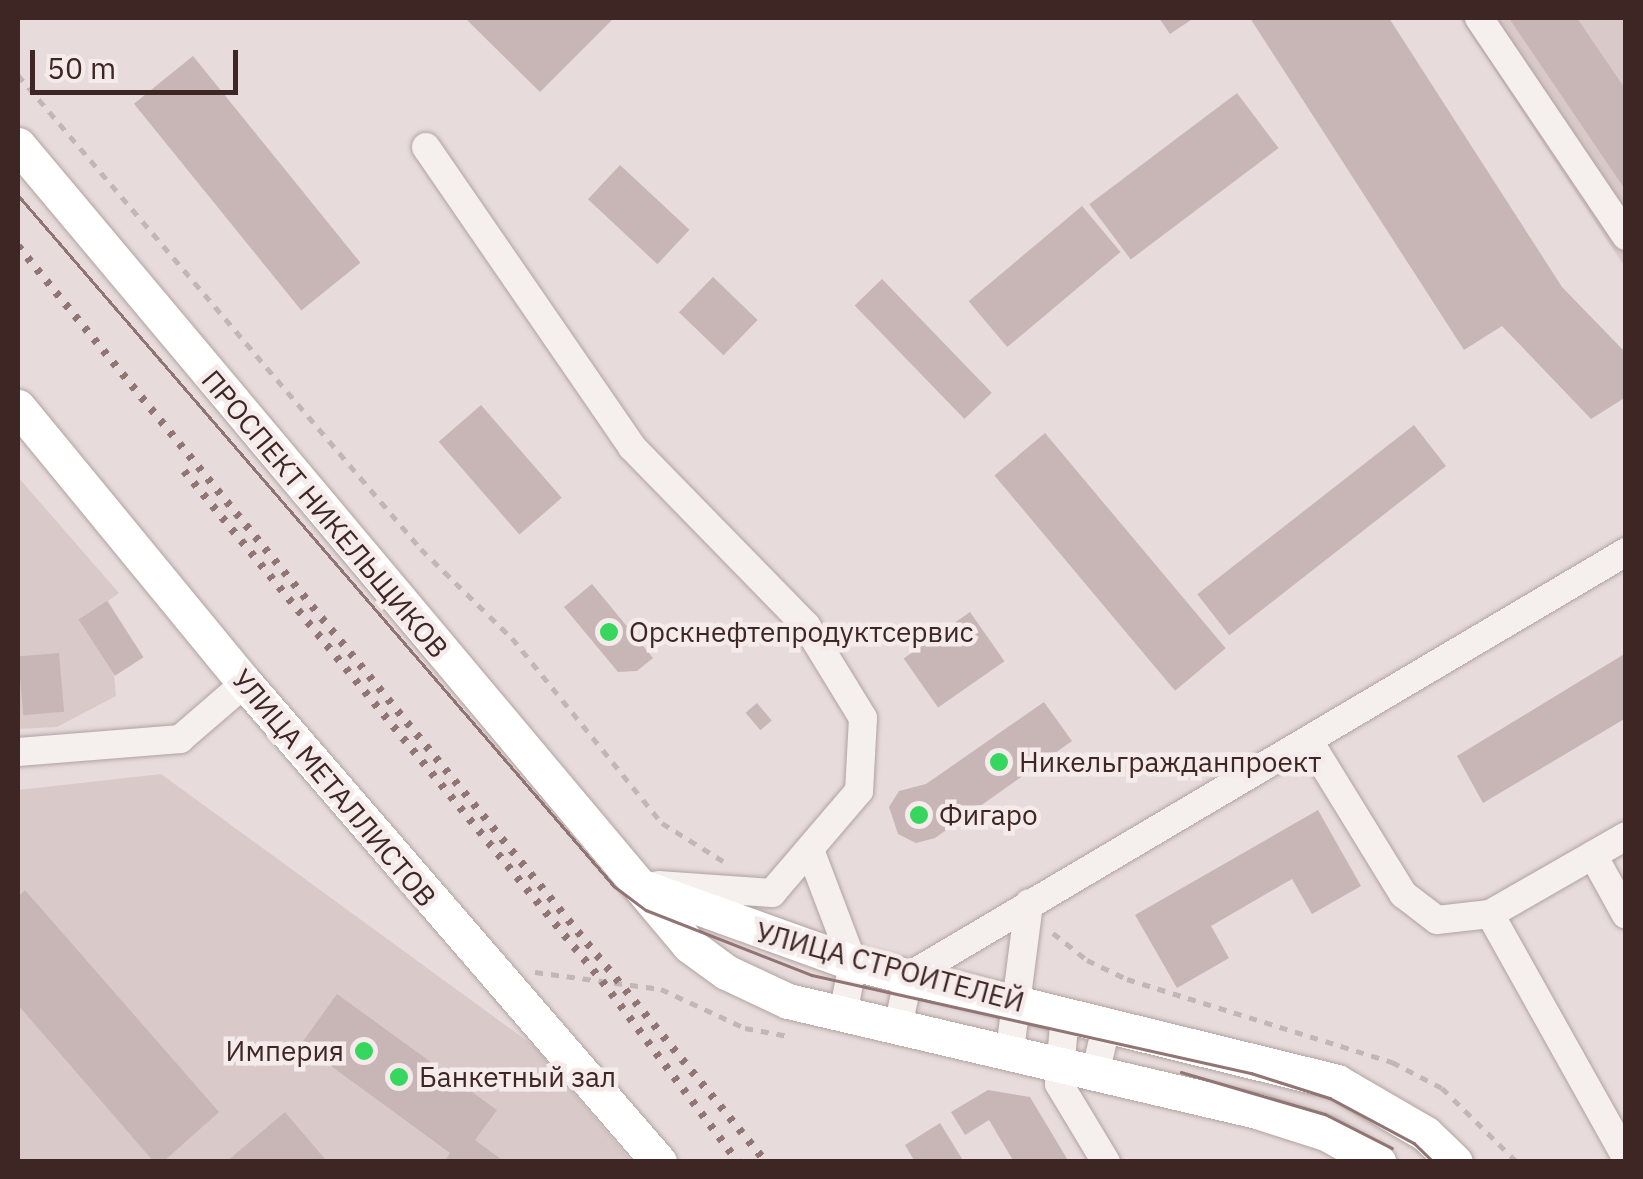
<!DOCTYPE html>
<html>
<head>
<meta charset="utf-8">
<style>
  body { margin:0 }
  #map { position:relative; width:1643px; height:1179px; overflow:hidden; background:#e7dcdb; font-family:"IBM Plex Sans",sans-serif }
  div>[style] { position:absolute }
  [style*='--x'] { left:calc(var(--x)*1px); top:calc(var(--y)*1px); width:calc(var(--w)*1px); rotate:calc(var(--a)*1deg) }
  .built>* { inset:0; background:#d9cac9 }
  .building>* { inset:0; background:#c7b6b5; transform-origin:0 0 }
  .path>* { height:5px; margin-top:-2.5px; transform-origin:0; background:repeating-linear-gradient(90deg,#c2b7b5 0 8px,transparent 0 16px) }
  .roads { filter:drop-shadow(0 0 2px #b1a2a0) drop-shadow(0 0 2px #b1a2a0) }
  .minor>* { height:28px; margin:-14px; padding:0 14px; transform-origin:14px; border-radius:14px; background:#f5efee }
  .major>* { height:35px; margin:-17.5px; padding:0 17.5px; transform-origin:17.5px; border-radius:17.5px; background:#fff }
  .tram>* { height:2.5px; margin:-1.25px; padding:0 1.25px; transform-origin:1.25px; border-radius:1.25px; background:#917574 }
  .rail>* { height:8px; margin-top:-4px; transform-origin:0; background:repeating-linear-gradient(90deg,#917574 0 5px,transparent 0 15px) }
  .dots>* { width:28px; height:28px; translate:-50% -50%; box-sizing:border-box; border:5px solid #f5ebeb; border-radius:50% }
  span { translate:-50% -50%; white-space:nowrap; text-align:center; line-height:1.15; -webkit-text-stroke:9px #f5ebeb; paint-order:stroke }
  .street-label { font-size:28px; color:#3e2624 }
  .poi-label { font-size:28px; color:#3e2624 }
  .left { translate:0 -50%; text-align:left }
  .right { translate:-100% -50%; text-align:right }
  .frame { position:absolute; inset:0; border:20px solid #3e2624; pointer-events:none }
  .scale { position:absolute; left:30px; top:50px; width:208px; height:45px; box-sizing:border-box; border:5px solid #3e2624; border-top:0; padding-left:12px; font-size:30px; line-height:35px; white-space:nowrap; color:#3e2624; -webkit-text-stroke:8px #f5ebeb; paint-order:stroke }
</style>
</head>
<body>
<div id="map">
  <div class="built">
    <i style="clip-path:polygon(1460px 18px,1625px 18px,1625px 267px)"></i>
    <i style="clip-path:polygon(18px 477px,119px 593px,108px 601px,143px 657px,114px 675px,116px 696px,57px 727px,18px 729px)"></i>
    <i style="clip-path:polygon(161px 774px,534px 1046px,631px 1161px,18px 1161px,18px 790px)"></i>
  </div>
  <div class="building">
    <i style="clip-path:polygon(465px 18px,614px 18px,540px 92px)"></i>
    <i style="clip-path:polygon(1159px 18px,1194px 18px,1170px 34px)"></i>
    <i style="clip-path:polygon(1250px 18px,1389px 18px,1562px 287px,1626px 353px,1626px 397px,1591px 419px,1502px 326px,1464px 350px)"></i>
    <i style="clip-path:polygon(1509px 18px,1577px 18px,1626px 90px,1626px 191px)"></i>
    <i style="left:193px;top:56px;width:266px;height:76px;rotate:51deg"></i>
    <i style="left:1237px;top:93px;width:69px;height:185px;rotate:53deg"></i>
    <i style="left:620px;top:165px;width:95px;height:47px;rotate:43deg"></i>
    <i style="left:1082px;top:206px;width:60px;height:148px;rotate:50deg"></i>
    <i style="left:713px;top:277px;width:62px;height:49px;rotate:44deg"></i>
    <i style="left:882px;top:279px;width:158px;height:38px;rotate:46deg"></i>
    <i style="left:481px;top:405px;width:123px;height:56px;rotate:49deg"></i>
    <i style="left:1414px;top:425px;width:52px;height:275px;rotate:52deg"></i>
    <i style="left:1045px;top:433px;width:281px;height:66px;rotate:50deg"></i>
    <i style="clip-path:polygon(592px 584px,653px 658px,637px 671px,618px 672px,564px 607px)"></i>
    <i style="left:107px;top:601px;width:67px;height:34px;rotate:57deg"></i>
    <i style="left:970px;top:612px;width:60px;height:81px;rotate:55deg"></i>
    <i style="left:59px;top:653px;width:59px;height:41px;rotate:85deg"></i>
    <i style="clip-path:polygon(1626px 653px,1626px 718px,1483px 803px,1457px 756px)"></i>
    <i style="clip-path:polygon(1044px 702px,1072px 741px,935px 838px,916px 843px,898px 834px,889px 807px,899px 791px,926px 784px)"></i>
    <i style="left:757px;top:703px;width:23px;height:15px;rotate:50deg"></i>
    <i style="clip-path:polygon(1318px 810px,1361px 886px,1312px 914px,1292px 879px,1211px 926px,1229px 958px,1177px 988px,1135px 915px)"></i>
    <i style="clip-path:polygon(25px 890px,219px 1112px,163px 1162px,154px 1162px,18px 1005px,18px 897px)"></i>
    <i style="clip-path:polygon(337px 994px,497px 1110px,475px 1140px,505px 1162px,444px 1162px,450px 1153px,301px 1044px)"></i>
    <i style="clip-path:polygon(988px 1090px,1030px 1097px,1069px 1162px,1014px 1162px,989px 1120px,965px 1135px,951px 1112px)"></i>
    <i style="clip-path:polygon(285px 1112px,325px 1159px,226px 1162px)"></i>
    <i style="clip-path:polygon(940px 1123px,964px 1162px,915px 1162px,905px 1145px)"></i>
  </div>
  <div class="path">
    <i style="--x:18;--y:75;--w:622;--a:49.63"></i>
    <i style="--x:421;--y:549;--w:127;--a:44.4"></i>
    <i style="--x:512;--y:638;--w:238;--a:51"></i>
    <i style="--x:662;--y:823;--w:72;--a:31.9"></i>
    <i style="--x:1053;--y:933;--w:43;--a:38.5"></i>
    <i style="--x:1087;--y:960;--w:44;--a:25.4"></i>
    <i style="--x:1127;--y:979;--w:278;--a:17.4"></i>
    <i style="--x:1392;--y:1062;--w:56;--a:27.5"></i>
    <i style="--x:1442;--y:1088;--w:105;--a:44.6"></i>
    <i style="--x:535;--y:972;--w:127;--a:7.7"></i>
    <i style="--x:661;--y:989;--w:93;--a:24.9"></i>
    <i style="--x:745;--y:1028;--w:44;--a:10.5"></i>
  </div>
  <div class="roads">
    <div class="minor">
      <i style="--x:1479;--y:18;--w:263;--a:56"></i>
      <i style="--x:426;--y:147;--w:364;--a:55.5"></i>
      <i style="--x:632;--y:447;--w:249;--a:45.7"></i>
      <i style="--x:806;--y:625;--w:109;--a:58.5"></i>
      <i style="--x:863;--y:718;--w:73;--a:93.1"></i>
      <i style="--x:859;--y:791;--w:134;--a:130.5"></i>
      <i style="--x:772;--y:893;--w:114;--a:-176"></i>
      <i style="--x:1309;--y:741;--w:180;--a:58.4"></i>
      <i style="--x:1403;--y:894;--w:43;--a:37.4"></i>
      <i style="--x:1437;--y:920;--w:53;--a:-6.5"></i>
      <i style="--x:1490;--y:914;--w:157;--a:-29.8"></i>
      <i style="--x:18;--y:752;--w:163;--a:-4.6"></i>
      <i style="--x:180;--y:739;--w:86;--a:-40.7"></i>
      <i style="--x:810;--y:850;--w:121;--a:69.2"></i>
      <i style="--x:853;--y:963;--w:52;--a:101.1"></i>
      <i style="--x:1593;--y:855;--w:68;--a:61.2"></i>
      <i style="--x:1490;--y:914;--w:278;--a:60.8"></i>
      <i style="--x:1065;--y:1013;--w:71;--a:94.8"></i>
      <i style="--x:1059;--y:1084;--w:91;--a:58.9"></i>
      <i style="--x:898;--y:1026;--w:51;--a:-77.6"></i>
      <i style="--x:909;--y:976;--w:833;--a:-30.6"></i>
      <i style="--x:1010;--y:1050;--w:148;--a:-82.6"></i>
      <i style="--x:1096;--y:1070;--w:48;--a:-76.8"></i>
    </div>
    <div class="major">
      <i style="--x:18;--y:145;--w:1044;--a:50.01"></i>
      <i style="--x:689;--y:945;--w:46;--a:36.1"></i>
      <i style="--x:726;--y:972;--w:68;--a:25.1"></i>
      <i style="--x:788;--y:1001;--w:485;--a:13.2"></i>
      <i style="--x:1260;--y:1112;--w:69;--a:17.7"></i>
      <i style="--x:1326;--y:1133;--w:60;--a:29.1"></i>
      <i style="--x:18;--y:407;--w:357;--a:50.6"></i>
      <i style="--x:245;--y:683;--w:633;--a:49.16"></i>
      <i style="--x:642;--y:887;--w:224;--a:19.8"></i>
      <i style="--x:853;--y:963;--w:498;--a:13.8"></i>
      <i style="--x:1337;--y:1082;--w:103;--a:30.3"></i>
      <i style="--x:1426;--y:1134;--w:40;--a:44"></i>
    </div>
  </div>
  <div class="tram">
    <i style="--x:18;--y:195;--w:913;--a:49.22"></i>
    <i style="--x:614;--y:886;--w:40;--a:37"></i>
    <i style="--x:646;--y:910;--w:178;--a:21.4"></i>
    <i style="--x:812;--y:975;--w:450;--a:12.6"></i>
    <i style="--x:1251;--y:1073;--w:83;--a:17.6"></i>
    <i style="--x:1330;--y:1098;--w:95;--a:28.2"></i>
    <i style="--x:1414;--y:1143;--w:28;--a:44"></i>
    <i style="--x:1181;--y:1072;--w:150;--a:16.3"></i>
    <i style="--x:1325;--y:1114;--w:75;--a:26.9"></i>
  </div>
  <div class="rail">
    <i style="--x:18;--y:246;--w:1183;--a:50.77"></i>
    <i style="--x:184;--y:471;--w:659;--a:50.66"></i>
    <i style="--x:602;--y:981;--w:226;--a:53.1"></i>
  </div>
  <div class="dots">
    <i style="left:609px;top:632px;background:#36d65f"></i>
    <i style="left:999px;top:762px;background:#36d65f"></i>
    <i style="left:919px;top:815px;background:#36d65f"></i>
    <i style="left:364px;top:1051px;background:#36d65f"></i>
    <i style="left:399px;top:1077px;background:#36d65f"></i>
  </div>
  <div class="street-label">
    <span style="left:325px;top:514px;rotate:50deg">ПРОСПЕКТ НИКЕЛЬЩИКОВ</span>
    <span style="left:334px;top:788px;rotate:50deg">УЛИЦА МЕТАЛЛИСТОВ</span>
    <span style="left:890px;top:967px;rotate:15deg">УЛИЦА СТРОИТЕЛЕЙ</span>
  </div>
  <div class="poi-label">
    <span class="left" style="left:629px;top:632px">Орскнефтепродуктсервис</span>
    <span class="left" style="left:1019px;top:762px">Никельгражданпроект</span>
    <span class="left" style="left:939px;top:815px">Фигаро</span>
    <span class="right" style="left:344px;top:1051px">Империя</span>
    <span class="left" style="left:419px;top:1077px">Банкетный зал</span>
  </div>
  <div class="frame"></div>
  <div class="scale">50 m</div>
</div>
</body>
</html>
